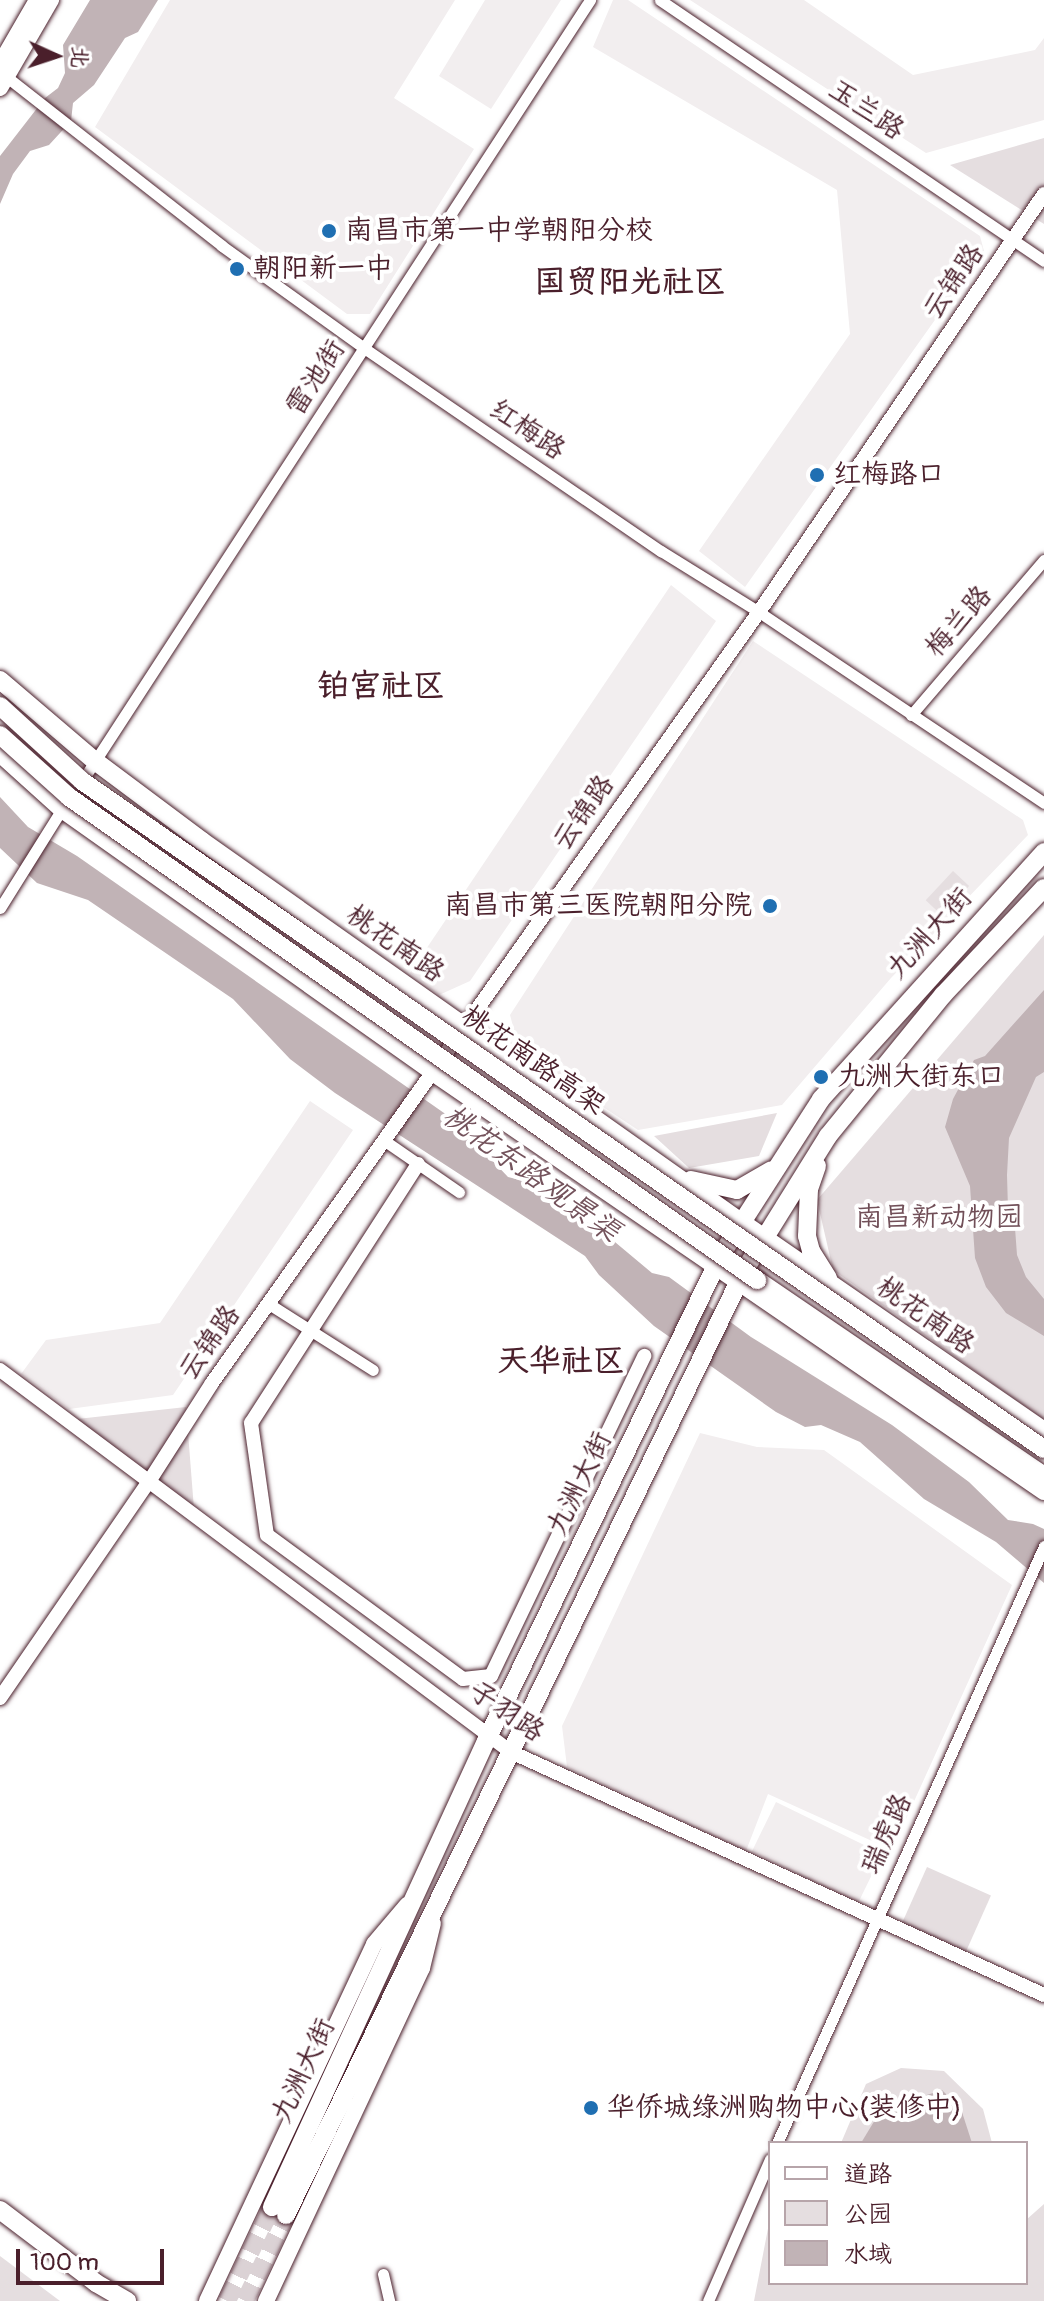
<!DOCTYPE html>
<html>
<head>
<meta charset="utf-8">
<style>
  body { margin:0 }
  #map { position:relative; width:1044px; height:2301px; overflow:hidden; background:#fff; font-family:Pangolin,"LXGW WenKai TC",sans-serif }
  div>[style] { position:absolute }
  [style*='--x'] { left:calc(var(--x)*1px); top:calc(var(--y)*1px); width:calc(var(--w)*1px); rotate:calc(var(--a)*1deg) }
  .built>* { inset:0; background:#f2eeef; transform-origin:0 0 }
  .green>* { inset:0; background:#e5dee0; transform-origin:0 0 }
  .water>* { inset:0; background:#c1b3b6 }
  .primary-tunnel>* { height:18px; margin-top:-9px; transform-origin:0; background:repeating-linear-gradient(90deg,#dbd2d5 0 18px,transparent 0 27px) }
  .roads { filter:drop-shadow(0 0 2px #4a1f2b) drop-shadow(0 0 2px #4a1f2b) }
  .minor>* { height:11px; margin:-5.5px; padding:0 5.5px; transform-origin:5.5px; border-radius:5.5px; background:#fff }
  .tertiary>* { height:14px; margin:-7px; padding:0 7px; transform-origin:7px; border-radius:7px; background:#fff }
  .secondary>* { height:16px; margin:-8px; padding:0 8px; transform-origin:8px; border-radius:8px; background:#fff }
  .primary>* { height:18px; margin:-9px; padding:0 9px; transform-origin:9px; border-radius:9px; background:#fff }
  .trunk>* { height:18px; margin:-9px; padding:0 9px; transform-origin:9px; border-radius:9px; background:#fff }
  .bridges { filter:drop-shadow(0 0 2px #4a1f2b) drop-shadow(0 0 2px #4a1f2b) }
  .trunk-bridge>* { height:18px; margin:-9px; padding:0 9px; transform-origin:9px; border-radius:9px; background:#fff }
  .dots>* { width:22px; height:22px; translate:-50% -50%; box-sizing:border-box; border:4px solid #fff; border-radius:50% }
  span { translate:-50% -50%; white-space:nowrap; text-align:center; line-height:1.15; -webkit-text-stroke:8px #fff; paint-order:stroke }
  .street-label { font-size:28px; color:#4a1f2b }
  .poi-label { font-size:28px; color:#4a1f2b }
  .left { translate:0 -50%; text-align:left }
  .right { translate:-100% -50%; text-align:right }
  .park-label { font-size:28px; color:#714f58 }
  .water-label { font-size:30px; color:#74535c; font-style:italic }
  .quarter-label { font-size:32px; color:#4a1f2b; font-weight:700 }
  .legend { position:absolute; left:768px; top:2141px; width:260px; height:144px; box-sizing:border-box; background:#fff; border:2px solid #b7a5aa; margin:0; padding:10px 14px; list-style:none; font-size:24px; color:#4a1f2b }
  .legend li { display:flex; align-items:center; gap:16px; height:40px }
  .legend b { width:40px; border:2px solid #b7a5aa }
  .north { position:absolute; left:16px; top:16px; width:80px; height:80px; -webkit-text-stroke:6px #fff; paint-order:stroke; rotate:93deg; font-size:22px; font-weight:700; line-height:32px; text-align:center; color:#4a1f2b }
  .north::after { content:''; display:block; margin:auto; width:28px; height:36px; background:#4a1f2b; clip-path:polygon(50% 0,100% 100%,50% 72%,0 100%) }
  .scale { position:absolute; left:16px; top:2249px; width:148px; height:36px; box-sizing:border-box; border:4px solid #4a1f2b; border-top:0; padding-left:10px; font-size:24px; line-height:28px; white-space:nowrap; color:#4a1f2b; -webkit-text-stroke:6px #fff; paint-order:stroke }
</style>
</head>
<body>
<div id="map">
  <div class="built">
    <i style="clip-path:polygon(170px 0,455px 0,394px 98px,474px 149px,370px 314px,347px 314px,95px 127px)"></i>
    <i style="clip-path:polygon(485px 0,561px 0,491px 109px,439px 76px)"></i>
    <i style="clip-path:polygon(613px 0,628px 0,980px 236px,984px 251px,745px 587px,699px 551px,850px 334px,837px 190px,593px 47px)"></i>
    <i style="clip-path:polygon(690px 0,804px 0,913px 75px,1035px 50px,1044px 38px,1044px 120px,926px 153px)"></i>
    <i style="clip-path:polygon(671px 585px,716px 621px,470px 981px,439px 995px,410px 973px)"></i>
    <i style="clip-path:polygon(753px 641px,1023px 820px,1028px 835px,891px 978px,782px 1105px,638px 1130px,520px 1052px,510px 1015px)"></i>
    <i style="clip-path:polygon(310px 1101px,353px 1130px,173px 1395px,69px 1409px,21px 1374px,46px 1340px,160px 1323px)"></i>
    <i style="clip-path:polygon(700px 1433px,757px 1447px,824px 1450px,1012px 1585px,892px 1850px,768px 1794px,746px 1851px,567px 1767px,562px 1726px)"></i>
    <i style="left:776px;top:1802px;width:118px;height:55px;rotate:26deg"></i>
  </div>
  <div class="green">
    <i style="clip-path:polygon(1044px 138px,1044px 224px,950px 165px)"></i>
    <i style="left:953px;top:871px;width:22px;height:40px;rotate:43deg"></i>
    <i style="clip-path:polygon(1044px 935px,1044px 1420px,833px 1270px,817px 1200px)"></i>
    <i style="clip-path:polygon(777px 1113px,759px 1156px,689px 1168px,654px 1136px)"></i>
    <i style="clip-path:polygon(186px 1407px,195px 1522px,59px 1421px)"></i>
    <i style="left:927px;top:1867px;width:70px;height:63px;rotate:24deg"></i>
    <i style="clip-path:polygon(901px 2068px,944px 2071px,983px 2109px,992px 2143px,841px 2143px,866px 2084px)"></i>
    <i style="clip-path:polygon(1044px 2204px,1044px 2301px,754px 2301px,770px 2218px,770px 2283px,1026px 2283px,1026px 2220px)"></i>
    <i style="clip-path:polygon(0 2256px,60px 2301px,0 2301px)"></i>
  </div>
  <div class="water">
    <i style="clip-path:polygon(90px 0,158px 0,138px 32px,125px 38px,94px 85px,73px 103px,71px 121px,49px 145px,30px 151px,13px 174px,0 204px,0 156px,45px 98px,58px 88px,65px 73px,63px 45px)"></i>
    <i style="clip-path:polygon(0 797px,28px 827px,77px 856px,454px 1120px,508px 1177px,536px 1184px,546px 1201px,562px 1202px,576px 1217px,597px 1227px,652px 1273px,669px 1277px,751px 1337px,892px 1425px,969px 1482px,1008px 1520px,1033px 1524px,1044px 1529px,1044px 1583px,996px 1542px,924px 1499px,860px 1442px,821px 1425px,805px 1427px,776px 1412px,654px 1326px,599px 1275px,585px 1256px,335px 1093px,290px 1059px,233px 999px,88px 900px,37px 883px,0 848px)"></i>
    <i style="clip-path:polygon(1044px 990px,1044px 1072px,1036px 1077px,1009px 1138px,1007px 1175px,1008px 1209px,1015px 1228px,1017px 1255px,1026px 1277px,1044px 1299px,1044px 1336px,1006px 1313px,986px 1287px,975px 1258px,970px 1186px,945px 1127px,953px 1099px,974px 1060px,985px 1056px)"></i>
    <i style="clip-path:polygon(942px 2090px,961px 2109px,972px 2143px,861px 2143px,881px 2110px)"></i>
  </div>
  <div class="primary-tunnel">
    <i style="--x:227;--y:2301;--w:104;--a:-64.4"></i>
    <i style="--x:245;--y:2301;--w:95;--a:-64.5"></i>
  </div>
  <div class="roads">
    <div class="minor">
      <i style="--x:660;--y:0;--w:464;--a:34.2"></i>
      <i style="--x:3;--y:74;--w:278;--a:38.1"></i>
      <i style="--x:222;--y:246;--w:175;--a:35.7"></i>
      <i style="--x:364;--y:348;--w:360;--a:34.4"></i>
      <i style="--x:661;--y:551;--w:115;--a:31.9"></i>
      <i style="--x:759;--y:612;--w:343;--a:33.8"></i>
      <i style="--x:911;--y:715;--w:204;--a:-49.4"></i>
      <i style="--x:82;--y:781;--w:932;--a:-56.96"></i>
      <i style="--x:0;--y:908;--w:119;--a:-58"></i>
      <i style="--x:385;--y:1141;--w:90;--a:34.6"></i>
      <i style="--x:269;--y:1304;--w:123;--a:32.4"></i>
      <i style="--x:777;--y:2143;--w:654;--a:-65.9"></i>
      <i style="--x:383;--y:2274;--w:28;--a:77"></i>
      <i style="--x:708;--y:2301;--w:155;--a:-66.4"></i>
    </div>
    <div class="tertiary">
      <i style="--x:418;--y:1164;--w:308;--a:122.8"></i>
      <i style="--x:251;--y:1423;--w:113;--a:81.9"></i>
      <i style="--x:267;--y:1535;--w:243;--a:36.3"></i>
      <i style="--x:463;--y:1679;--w:28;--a:-6"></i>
      <i style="--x:491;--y:1676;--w:355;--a:-64.4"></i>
      <i style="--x:0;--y:1370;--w:638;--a:36.78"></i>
      <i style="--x:511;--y:1752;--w:586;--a:24.51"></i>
      <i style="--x:0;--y:1698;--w:265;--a:-55.5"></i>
      <i style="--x:150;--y:1480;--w:115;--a:-57.4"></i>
      <i style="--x:212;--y:1383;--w:945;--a:-54.65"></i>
      <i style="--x:759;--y:612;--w:506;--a:-55.71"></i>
    </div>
    <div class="secondary">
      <i style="--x:0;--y:64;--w:74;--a:-60"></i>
      <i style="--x:0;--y:88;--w:102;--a:-59.9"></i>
      <i style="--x:207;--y:2301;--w:394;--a:-64.9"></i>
      <i style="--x:374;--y:1944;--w:51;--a:-49.8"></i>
      <i style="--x:266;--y:2301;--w:368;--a:-64.9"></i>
      <i style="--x:422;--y:1968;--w:46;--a:-76.3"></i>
    </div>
    <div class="primary">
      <i style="--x:0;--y:680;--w:125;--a:40.5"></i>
      <i style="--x:95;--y:761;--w:134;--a:36.8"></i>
      <i style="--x:202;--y:841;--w:660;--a:35.26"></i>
      <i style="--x:741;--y:1222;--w:368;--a:34.6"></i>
      <i style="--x:0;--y:753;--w:84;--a:42.1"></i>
      <i style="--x:62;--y:809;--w:455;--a:35.3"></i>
      <i style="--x:433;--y:1072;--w:741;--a:34.44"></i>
      <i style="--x:817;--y:1166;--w:24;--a:109"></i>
      <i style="--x:809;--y:1189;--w:47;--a:92.4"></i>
      <i style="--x:807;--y:1236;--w:16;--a:75"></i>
      <i style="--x:811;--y:1251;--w:32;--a:58"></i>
      <i style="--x:691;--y:1180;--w:47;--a:12.3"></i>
      <i style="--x:737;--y:1190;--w:39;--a:-30"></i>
      <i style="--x:272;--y:2207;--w:513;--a:-65.33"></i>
      <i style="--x:486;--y:1741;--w:540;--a:-64.19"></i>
      <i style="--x:721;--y:1255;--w:185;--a:-57.3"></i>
      <i style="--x:821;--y:1099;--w:333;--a:-47.9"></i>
      <i style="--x:0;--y:2210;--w:121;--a:37.2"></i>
      <i style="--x:96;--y:2283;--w:36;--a:30"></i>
      <i style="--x:286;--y:2215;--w:1049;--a:-64.12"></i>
      <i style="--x:744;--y:1271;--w:159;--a:-58.1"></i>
      <i style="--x:828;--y:1136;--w:182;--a:-50.8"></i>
      <i style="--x:943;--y:995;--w:147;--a:-46.7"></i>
    </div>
    <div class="trunk">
      <i style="--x:757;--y:1280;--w:348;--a:34.3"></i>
    </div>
  </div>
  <div class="bridges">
    <div class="trunk-bridge">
      <i style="--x:0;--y:706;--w:111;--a:42.4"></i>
      <i style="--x:82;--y:781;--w:1171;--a:34.78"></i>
      <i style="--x:0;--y:735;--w:93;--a:41.9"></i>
      <i style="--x:69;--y:797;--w:841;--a:35.07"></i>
    </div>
  </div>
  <div class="dots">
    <i style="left:329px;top:231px;background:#1f6fb2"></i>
    <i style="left:237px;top:269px;background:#1f6fb2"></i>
    <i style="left:817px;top:475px;background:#1f6fb2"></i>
    <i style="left:770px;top:906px;background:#1f6fb2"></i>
    <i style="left:821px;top:1077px;background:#1f6fb2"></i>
    <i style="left:591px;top:2108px;background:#1f6fb2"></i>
  </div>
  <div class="street-label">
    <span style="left:866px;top:110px;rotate:34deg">玉兰路</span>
    <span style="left:954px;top:282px;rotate:-56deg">云锦路</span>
    <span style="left:316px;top:378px;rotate:-57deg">雷池街</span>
    <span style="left:527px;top:430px;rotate:34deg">红梅路</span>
    <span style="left:959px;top:622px;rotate:-49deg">梅兰路</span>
    <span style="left:584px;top:813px;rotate:-55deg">云锦路</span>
    <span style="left:930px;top:934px;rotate:-48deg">九洲大街</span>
    <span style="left:395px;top:944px;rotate:35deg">桃花南路</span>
    <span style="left:533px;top:1061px;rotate:35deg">桃花南路高架</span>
    <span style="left:925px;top:1316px;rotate:35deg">桃花南路</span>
    <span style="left:210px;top:1343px;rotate:-55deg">云锦路</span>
    <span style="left:580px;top:1484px;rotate:-64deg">九洲大街</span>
    <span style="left:506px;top:1712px;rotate:34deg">子羽路</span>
    <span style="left:887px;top:1834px;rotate:-66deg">瑞虎路</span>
    <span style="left:304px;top:2071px;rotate:-65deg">九洲大街</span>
  </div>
  <div class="poi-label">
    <span class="left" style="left:345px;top:231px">南昌市第一中学朝阳分校</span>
    <span class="left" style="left:253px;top:269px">朝阳新一中</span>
    <span class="left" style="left:833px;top:475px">红梅路口</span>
    <span class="right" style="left:752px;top:906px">南昌市第三医院朝阳分院</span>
    <span class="left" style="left:837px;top:1077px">九洲大街东口</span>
    <span class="left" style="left:607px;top:2108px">华侨城绿洲购物中心(装修中)</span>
  </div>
  <div class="park-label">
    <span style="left:939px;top:1218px">南昌新动物园</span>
  </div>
  <div class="water-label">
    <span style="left:531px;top:1174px;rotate:36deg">桃花东路观景渠</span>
  </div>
  <div class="quarter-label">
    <span style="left:630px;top:282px">国贸阳光社区</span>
    <span style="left:381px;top:686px">铂宫社区</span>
    <span style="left:561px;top:1361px">天华社区</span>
  </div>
  <ul class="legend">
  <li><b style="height:10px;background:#fff"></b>道路</li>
  <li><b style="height:22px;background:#e5dee0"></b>公园</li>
  <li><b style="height:22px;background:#c1b3b6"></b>水域</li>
  </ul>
  <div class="north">北</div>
  <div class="scale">100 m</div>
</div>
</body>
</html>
